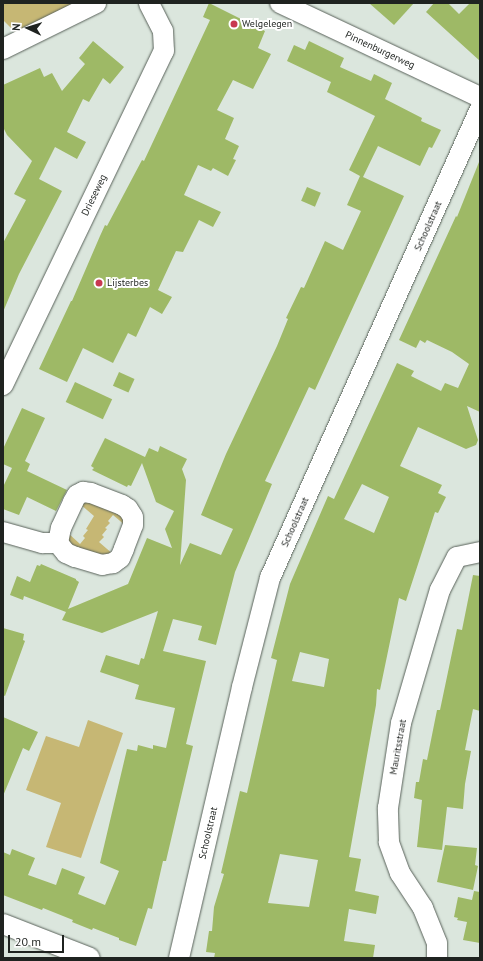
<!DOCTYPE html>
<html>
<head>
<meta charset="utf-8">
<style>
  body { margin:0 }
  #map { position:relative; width:483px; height:961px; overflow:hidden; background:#dbe6dd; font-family:"PT Sans",sans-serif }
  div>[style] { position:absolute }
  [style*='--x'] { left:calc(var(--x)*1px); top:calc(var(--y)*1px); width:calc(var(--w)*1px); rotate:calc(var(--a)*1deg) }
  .green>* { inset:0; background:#c6b774 }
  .building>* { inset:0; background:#9eb966; transform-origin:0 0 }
  .roads { filter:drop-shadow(0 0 1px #59625a) drop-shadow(0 0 1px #59625a) }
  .minor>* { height:20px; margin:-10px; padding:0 10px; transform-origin:10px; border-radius:10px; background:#fff }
  .dots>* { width:11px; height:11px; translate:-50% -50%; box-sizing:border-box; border:2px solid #fff; border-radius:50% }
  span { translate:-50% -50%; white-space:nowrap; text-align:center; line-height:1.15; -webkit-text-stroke:4px #fff; paint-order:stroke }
  .poi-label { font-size:10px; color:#1f2320 }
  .left { translate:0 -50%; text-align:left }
  .street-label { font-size:10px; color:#1f2320 }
  .frame { position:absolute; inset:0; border:4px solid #1f2320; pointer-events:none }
  .north { position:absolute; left:8px; top:8px; width:40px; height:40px; -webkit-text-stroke:3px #fff; paint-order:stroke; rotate:274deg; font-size:11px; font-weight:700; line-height:16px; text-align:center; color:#1f2320 }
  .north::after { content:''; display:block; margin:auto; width:14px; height:18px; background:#1f2320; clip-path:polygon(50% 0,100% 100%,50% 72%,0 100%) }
  .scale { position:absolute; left:8px; top:935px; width:56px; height:18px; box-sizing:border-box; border:2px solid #1f2320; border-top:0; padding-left:5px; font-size:12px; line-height:14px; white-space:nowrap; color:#1f2320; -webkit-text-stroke:3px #fff; paint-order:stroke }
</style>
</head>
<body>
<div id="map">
  <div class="green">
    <i style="clip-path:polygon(3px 3px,75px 3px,15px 32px,3px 20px)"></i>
    <i style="clip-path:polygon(87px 499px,122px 514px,126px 526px,113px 515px,108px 521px,110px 523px,105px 528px,107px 529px,102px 535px,104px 537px,99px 542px,114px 555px,111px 557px,69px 546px,68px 533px,80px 544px,85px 538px,83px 536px,88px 530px,86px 529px,94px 516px,80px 504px)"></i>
    <i style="clip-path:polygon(88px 720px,123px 733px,81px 858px,46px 847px,61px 803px,26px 790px,46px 736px,79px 747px)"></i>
  </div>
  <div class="building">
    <i style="clip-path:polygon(209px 3px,265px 31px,258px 48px,271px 54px,253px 89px,233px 80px,217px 110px,234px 118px,225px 139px,239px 146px,233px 159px,236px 160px,228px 176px,213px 168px,211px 171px,198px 165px,184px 195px,221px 212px,213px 227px,199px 220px,183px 252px,176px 251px,158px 290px,172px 297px,162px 314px,150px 307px,136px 337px,128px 333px,113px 363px,83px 348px,67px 382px,39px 369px,71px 301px,72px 301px,100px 236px,105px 225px,107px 226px,142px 160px,144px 161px,210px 20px,203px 17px)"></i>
    <i style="clip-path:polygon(369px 3px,414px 3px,394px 25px)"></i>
    <i style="clip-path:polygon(434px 3px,448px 3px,459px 14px,470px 3px,480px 3px,480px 61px,426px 12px)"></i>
    <i style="clip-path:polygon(93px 41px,124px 67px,110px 84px,103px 78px,89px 102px,83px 99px,67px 132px,86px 142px,77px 159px,55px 147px,39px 179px,62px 191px,19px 274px,3px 312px,3px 243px,26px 200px,14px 194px,32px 161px,7px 135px,3px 127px,3px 85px,40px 68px,44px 77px,52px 73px,62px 91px,85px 64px,79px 58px)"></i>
    <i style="clip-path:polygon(309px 41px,344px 58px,340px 67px,371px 81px,374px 74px,392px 83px,385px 99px,422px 118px,421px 121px,441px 130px,432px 148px,429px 147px,420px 166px,378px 146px,363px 177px,404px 196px,315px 390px,309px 387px,265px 481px,272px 484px,235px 572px,216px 645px,198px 640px,202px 626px,173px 619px,163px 651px,206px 661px,186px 744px,193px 746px,166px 861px,163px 861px,152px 909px,148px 908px,136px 946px,119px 940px,119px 938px,93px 928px,92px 930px,72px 922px,73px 920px,43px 908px,42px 910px,3px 895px,3px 852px,10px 855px,12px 849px,35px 858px,28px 875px,56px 885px,62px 868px,85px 877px,78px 894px,105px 905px,119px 871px,100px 863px,127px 749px,137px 751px,138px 745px,153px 749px,153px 745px,166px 748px,175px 708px,135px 699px,139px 685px,100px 672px,106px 655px,139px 665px,141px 658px,144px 659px,158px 611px,102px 633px,62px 620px,66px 612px,24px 596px,23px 600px,10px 595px,17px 576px,30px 582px,37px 565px,40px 566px,41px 564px,76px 579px,76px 580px,79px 582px,68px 609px,128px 584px,147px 538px,172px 548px,165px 529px,174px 511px,156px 502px,142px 463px,131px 486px,128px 485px,127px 487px,92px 470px,94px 468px,91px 466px,105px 438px,145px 457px,149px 448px,158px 452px,160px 446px,187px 459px,182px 469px,186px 480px,180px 565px,190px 543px,221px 555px,233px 529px,201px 515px,226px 454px,277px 346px,288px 319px,286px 318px,301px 287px,304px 288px,325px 241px,343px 250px,361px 211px,347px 205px,360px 176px,349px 170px,375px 116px,327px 92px,331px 82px,287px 61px,294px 45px,305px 50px)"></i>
    <i style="clip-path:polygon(evenodd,479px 162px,480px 412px,467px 406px,478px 440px,476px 445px,466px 449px,418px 427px,400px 466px,442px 485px,438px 493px,446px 497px,438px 513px,435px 512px,406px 601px,399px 598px,380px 690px,377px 689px,376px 705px,349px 857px,361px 859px,355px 891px,379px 896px,376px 914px,349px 909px,344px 941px,375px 945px,373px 958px,214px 958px,215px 953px,206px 952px,209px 931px,212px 931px,214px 907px,224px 874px,221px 873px,225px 856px,240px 791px,247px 793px,277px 660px,271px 658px,290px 584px,328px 496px,334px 499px,397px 363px,414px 371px,411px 376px,441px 391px,445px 383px,458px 388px,469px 364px,452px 352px,427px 340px,425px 343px,420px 340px,416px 348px,399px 340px,456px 216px,457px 217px,479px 162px,362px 484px,389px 497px,374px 533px,344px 519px,362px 484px,479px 162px,300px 652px,329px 659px,324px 687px,292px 681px,300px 652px,479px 162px,280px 854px,318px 860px,309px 907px,268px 903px,280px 854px)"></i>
    <i style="left:307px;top:187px;width:15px;height:15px;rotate:23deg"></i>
    <i style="left:119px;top:372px;width:17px;height:15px;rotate:24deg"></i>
    <i style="left:75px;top:382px;width:41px;height:22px;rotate:25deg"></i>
    <i style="clip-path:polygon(22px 408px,45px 418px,25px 461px,30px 464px,27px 471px,67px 490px,56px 511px,27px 497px,19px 515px,3px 509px,3px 487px,12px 468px,3px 464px,3px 449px)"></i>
    <i style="clip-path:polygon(473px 575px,480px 576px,480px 711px,473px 709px,465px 750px,471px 751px,465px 784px,463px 809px,447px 807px,442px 850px,417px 847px,422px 800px,414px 798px,416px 782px,419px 782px,423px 759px,427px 760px,437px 710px,440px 710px,457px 629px,462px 630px)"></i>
    <i style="clip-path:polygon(3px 628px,24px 634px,23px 640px,25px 641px,5px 696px,3px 695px)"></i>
    <i style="clip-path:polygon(3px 717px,38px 732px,29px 751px,23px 748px,3px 796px)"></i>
    <i style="clip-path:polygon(445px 845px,477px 848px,475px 865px,478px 866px,473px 890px,437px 882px)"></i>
    <i style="clip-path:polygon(474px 891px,480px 892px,480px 943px,463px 940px,467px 922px,457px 920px,458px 918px,454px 917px,458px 897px,472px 900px)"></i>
  </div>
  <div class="roads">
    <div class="minor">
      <i style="--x:280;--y:3;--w:221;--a:25.2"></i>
      <i style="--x:3;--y:49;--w:104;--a:-26.3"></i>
      <i style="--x:3;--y:385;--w:371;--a:-64.3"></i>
      <i style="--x:164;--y:51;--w:20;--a:-93"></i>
      <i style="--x:163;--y:31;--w:31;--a:-117"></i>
      <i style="--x:83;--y:492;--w:8;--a:7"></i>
      <i style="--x:91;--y:493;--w:33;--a:21"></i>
      <i style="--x:122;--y:505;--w:7;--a:34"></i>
      <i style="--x:128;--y:509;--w:9;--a:58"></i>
      <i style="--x:133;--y:517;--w:8;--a:90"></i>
      <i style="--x:133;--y:525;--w:26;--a:111"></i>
      <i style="--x:124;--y:549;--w:10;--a:114"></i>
      <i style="--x:120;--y:558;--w:9;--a:144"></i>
      <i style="--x:113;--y:563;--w:11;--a:170"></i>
      <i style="--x:102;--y:565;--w:28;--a:-163"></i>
      <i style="--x:75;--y:557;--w:10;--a:-156"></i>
      <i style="--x:66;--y:553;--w:13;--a:-129"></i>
      <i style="--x:58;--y:543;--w:15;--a:-79"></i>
      <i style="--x:61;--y:528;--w:29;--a:-65"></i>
      <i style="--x:73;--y:502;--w:8;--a:-60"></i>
      <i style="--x:77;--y:495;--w:7;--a:-27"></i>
      <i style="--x:3;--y:532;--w:41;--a:15.8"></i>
      <i style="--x:42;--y:543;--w:16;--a:0"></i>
      <i style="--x:3;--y:924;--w:93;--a:21.3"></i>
      <i style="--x:179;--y:958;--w:278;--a:-76.9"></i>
      <i style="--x:242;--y:687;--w:113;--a:-75.6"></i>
      <i style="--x:270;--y:578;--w:514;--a:-65.88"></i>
      <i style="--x:437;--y:958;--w:15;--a:-90"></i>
      <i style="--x:437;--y:943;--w:38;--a:-112"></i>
      <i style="--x:423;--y:908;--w:42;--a:-123.3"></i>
      <i style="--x:400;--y:873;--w:33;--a:-110"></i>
      <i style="--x:389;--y:842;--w:34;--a:-92"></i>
      <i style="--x:388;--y:808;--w:86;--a:-81.3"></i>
      <i style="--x:401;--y:723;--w:139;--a:-73.7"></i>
      <i style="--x:440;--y:590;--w:37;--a:-63"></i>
      <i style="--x:457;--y:557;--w:24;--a:-12"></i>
    </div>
  </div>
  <div class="dots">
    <i style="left:234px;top:24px;background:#c83851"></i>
    <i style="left:99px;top:283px;background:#c83851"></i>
  </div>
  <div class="poi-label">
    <span class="left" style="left:242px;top:24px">Welgelegen</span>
    <span class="left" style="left:107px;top:283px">Lijsterbes</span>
  </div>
  <div class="street-label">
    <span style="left:380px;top:50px;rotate:25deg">Pinnenburgerweg</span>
    <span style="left:94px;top:195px;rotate:-64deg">Drieseweg</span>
    <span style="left:428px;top:226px;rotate:-66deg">Schoolstraat</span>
    <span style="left:295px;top:522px;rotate:-66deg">Schoolstraat</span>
    <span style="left:398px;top:747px;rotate:-80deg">Mauritsstraat</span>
    <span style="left:208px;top:833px;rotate:-77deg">Schoolstraat</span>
  </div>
  <div class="frame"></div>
  <div class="north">N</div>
  <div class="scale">20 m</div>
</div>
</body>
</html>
